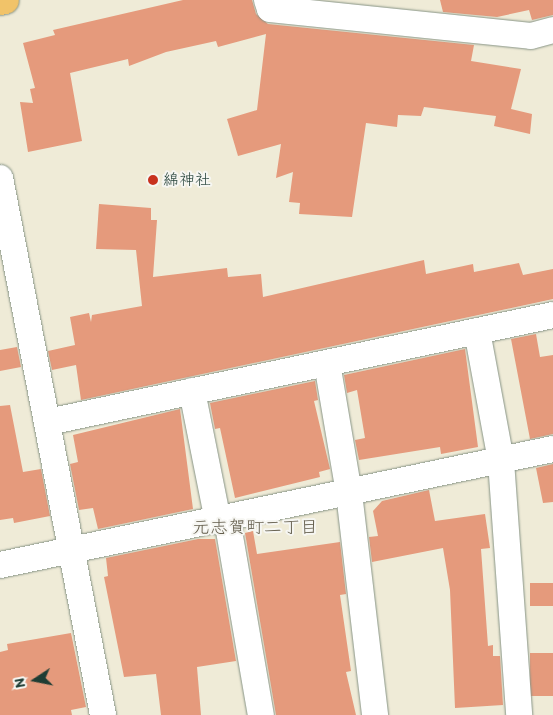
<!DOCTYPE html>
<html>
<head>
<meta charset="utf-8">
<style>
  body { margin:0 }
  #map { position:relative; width:553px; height:715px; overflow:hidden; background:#efebd7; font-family:Itim,"Klee One",sans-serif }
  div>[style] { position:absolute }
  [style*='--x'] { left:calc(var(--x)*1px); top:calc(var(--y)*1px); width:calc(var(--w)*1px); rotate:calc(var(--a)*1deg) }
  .building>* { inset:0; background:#e59a7c; transform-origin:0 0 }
  .roads { filter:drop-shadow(0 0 1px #879486) drop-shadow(0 0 1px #879486) }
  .minor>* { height:26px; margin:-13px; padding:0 13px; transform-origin:13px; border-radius:13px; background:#fff }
  .trunk>* { height:28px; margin:-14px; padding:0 14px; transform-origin:14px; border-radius:14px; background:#f1c369 }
  .dots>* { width:14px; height:14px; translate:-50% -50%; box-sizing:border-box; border:2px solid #f6f6f2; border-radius:50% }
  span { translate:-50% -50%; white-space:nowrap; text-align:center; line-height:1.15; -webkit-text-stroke:4px #f6f6f2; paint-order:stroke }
  .poi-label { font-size:16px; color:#1f3d34 }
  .left { translate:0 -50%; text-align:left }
  .neighbourhood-label { font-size:18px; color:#645e4d }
  .north { position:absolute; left:10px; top:655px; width:50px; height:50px; -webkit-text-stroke:4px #f6f6f2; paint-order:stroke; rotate:259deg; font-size:14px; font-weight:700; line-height:20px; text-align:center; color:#1f3d34 }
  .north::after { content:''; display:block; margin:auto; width:18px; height:22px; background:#1f3d34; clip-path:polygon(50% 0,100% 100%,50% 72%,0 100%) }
</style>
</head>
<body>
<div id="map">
  <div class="building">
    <i style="clip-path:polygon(183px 0,252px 0,256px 14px,268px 24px,474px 45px,471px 61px,521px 69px,511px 109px,532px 114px,530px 134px,494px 126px,496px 116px,424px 107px,421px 116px,398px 115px,397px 127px,366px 123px,352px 217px,299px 214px,300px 203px,289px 202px,293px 172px,276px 178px,281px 144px,238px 156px,227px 119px,257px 110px,266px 34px,218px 47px,216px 41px,166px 52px,129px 66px,128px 59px,70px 73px,82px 141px,28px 152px,20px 102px,33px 103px,30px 89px,35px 88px,23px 43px,55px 35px,53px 30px)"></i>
    <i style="clip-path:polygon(440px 0,553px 0,553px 15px,532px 20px,529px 10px,497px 17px,443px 12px)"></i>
    <i style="clip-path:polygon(99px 204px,151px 208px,151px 220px,157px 220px,153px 277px,227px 268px,228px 277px,261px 274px,263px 297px,424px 260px,426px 274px,473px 264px,474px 272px,519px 263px,523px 275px,553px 269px,553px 299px,81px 400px,76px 365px,52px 370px,48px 351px,75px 345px,70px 317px,89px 313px,91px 322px,92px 315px,142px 306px,136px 250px,96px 249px)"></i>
    <i style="clip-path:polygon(536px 334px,540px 357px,553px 355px,553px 434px,530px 439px,511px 339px)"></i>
    <i style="clip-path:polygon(17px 347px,21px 367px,0 371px,0 350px)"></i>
    <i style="clip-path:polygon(465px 349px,478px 447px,441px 454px,440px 447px,359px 460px,355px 440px,365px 438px,357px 390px,347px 393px,344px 375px)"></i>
    <i style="clip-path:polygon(315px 381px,318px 400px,314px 401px,330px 469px,319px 472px,320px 477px,235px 498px,220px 428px,215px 429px,210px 403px)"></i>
    <i style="clip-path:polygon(10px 405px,23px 472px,41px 469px,50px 516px,14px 523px,13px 518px,0 520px,0 406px)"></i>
    <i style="clip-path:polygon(180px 409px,193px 509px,98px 529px,93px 508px,79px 510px,70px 464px,78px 462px,73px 435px)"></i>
    <i style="clip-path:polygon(553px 464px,553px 502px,543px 503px,536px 468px)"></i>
    <i style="clip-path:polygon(429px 490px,435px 521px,485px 514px,490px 548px,481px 549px,488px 646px,493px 645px,493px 656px,500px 656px,503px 705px,455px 708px,450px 590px,443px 548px,372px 562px,369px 537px,378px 536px,373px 511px,382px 501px)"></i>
    <i style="clip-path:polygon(253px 531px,257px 554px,340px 542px,346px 594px,340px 595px,351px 671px,346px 672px,356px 715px,276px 715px,245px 533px)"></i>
    <i style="clip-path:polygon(198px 539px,215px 539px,236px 661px,197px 667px,201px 715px,161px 715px,156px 674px,124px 677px,104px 577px,108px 576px,106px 558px)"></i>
    <i style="left:553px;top:583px;width:23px;height:23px;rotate:90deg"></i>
    <i style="clip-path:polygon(71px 633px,86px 707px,71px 710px,72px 715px,0 715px,0 652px,8px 650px,7px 644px)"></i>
    <i style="left:553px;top:653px;width:43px;height:23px;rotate:90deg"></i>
  </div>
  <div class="roads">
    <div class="minor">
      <i style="--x:267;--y:0;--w:9;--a:72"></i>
      <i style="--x:270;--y:9;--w:262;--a:5.9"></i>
      <i style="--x:531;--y:36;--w:23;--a:-15"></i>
      <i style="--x:0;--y:178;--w:547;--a:79.14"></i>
      <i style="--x:477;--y:331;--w:132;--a:79.5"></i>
      <i style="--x:501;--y:461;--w:255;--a:85.9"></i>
      <i style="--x:327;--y:363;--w:132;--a:80.4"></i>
      <i style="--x:349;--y:493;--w:224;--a:83.3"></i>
      <i style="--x:192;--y:391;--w:133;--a:78.7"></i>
      <i style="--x:48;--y:422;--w:516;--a:-11.96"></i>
      <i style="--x:227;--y:519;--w:199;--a:80.2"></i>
      <i style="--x:0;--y:565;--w:565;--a:-11.85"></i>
    </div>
    <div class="trunk">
      <i style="--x:0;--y:1;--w:5;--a:-11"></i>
    </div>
  </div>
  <div class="dots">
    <i style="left:153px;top:180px;background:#c8321e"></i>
  </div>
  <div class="poi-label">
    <span class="left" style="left:163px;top:180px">綿神社</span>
  </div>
  <div class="neighbourhood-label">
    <span style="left:255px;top:527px">元志賀町二丁目</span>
  </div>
  <div class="north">N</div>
</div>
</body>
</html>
